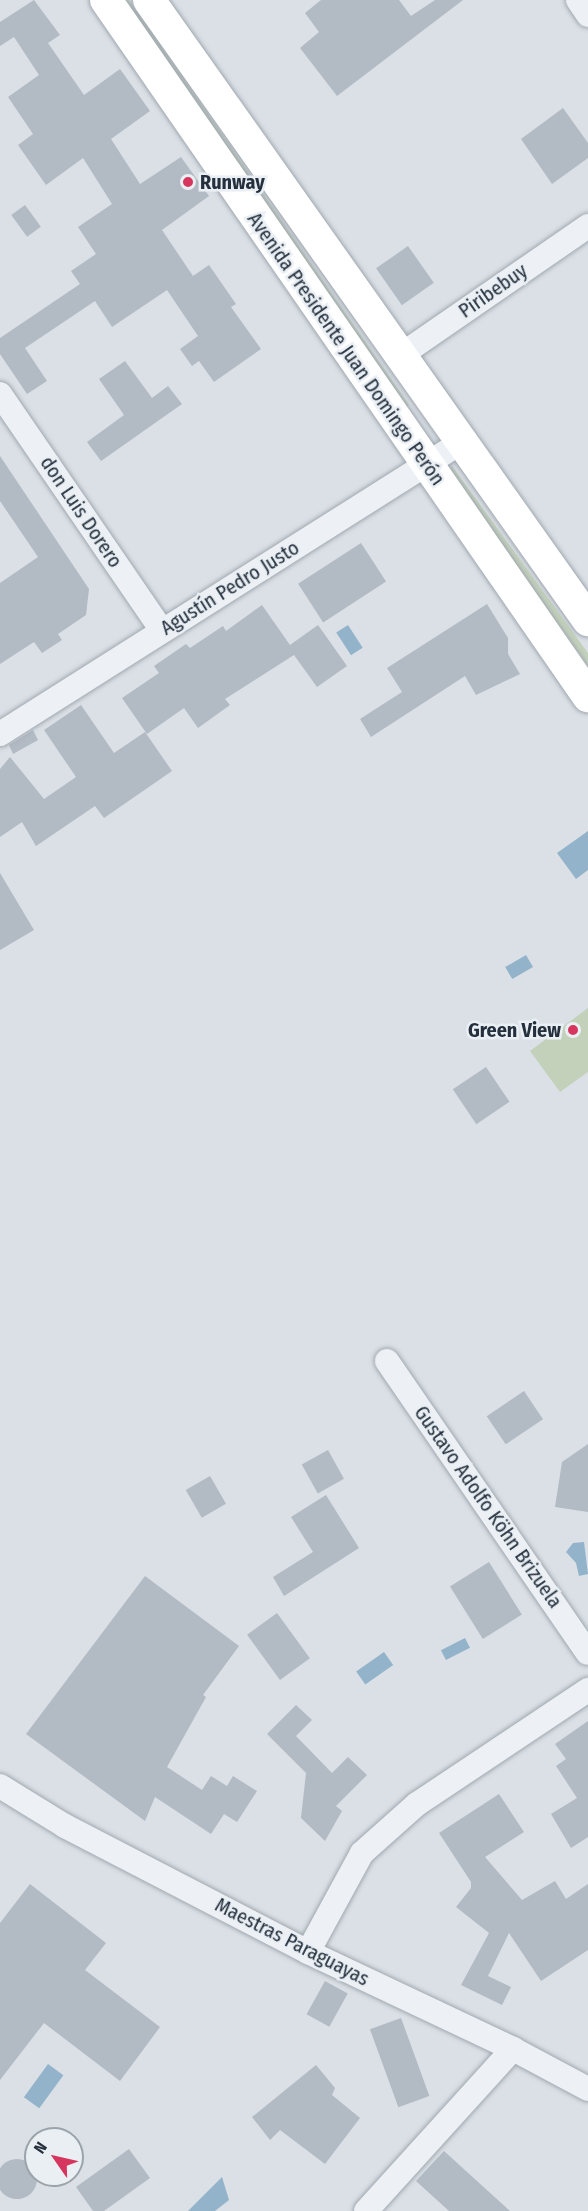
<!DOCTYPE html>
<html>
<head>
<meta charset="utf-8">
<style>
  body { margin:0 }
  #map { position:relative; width:588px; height:2211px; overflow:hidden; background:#dbe0e6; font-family:"Fira Sans Condensed",sans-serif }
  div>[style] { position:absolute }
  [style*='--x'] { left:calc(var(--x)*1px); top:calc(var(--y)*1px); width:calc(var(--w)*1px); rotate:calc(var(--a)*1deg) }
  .green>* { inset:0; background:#c3d1bb }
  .water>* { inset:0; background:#92b3ca; transform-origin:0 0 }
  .building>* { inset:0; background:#b2bac3; transform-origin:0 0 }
  .round { border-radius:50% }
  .roads { filter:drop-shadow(0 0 2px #a0a8b0) drop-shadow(0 0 2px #a0a8b0) }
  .minor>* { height:24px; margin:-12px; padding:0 12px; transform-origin:12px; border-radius:12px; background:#edf1f5 }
  .major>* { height:32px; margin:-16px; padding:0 16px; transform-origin:16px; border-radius:16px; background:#fff }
  .dots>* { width:16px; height:16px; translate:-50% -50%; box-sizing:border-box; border:3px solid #eaeff4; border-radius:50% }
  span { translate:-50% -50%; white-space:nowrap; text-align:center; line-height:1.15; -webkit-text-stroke:5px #eaeff4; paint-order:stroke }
  .poi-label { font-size:20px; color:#24303d; font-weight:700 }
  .left { translate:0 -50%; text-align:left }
  .right { translate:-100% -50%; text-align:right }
  .street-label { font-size:20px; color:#24303d }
  .north { position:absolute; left:24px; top:2127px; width:60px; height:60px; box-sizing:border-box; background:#eaeff4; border:2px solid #9ba3ab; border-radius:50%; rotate:304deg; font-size:16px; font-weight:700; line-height:24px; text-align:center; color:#24303d }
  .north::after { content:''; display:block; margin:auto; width:21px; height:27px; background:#d6355e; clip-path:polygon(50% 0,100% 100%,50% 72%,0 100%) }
</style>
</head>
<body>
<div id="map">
  <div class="green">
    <i style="clip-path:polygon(119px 0,129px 0,409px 405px,407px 408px)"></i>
    <i style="clip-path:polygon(452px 466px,588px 653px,588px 666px,450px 471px)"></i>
    <i style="clip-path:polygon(588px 1008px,588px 1072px,560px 1092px,530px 1051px)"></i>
  </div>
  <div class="water">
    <i style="left:348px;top:625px;width:27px;height:14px;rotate:57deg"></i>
    <i style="clip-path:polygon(588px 831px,588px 870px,576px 879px,557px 853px)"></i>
    <i style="left:526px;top:955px;width:14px;height:24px;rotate:60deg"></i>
    <i style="clip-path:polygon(584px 1542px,588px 1574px,579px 1576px,576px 1563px,566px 1552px,573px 1543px)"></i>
    <i style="left:465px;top:1638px;width:11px;height:27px;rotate:63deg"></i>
    <i style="left:384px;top:1652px;width:16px;height:34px;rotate:55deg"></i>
    <i style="left:48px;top:2064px;width:19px;height:41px;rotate:36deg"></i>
    <i style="clip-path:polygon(222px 2177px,229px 2200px,215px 2211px,188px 2211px)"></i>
  </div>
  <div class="building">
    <i style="clip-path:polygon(34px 0,60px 35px,48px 43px,84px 95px,120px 69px,150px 111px,111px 139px,140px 184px,181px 157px,209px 196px,162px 230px,193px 276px,209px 265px,236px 304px,231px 307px,261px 349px,214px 382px,199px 361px,192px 366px,180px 349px,198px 336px,167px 290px,112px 327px,95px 301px,25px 348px,47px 381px,27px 394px,0 354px,0 338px,80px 284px,71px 271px,96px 254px,78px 227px,112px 204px,83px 158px,46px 185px,18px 145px,33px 134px,8px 97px,39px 75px,14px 37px,0 46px,0 22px)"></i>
    <i style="clip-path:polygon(321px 0,399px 0,411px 16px,435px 0,463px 0,337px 96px,300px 48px,319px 32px,305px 13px)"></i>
    <i style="clip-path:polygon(563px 108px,588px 143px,588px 158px,552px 184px,521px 139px)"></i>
    <i style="left:25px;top:205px;width:27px;height:17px;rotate:54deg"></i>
    <i style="left:408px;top:246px;width:45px;height:39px;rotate:55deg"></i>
    <i style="clip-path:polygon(125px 361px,152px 398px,168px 386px,182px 404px,101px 461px,87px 442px,124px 415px,99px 379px)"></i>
    <i style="clip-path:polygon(0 456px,89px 589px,86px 615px,58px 634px,62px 640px,42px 653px,34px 642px,0 664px,0 583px,38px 557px,0 501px)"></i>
    <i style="left:361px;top:543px;width:46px;height:75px;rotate:57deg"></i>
    <i style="clip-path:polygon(487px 604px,508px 638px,508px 654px,520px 674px,476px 695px,465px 676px,371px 737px,360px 719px,402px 692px,387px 668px)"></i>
    <i style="clip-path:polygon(262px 605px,290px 645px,318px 625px,347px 666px,317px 687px,294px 655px,225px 699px,230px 705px,198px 728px,184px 708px,147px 734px,122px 698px,159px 673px,154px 666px,186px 644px,190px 648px,223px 626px,226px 631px)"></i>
    <i style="clip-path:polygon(81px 705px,114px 753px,145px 732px,172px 771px,104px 818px,95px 806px,36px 846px,22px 822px,0 837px,0 769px,10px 757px,44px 799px,76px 777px,44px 730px)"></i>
    <i style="clip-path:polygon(33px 730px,38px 740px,13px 754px,9px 745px)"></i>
    <i style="clip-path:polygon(0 873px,34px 930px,0 950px)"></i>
    <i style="left:486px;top:1067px;width:42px;height:40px;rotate:56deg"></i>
    <i style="left:524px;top:1391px;width:34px;height:45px;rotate:56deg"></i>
    <i style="clip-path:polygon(588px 1444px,588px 1512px,555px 1507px,562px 1462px)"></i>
    <i style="left:328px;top:1450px;width:33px;height:30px;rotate:61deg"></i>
    <i style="left:210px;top:1476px;width:32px;height:28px;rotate:60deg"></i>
    <i style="clip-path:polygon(326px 1495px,359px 1548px,284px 1596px,273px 1577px,313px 1552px,291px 1517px)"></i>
    <i style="left:489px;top:1562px;width:62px;height:46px;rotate:58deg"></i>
    <i style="clip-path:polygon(145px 1576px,239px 1646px,203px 1695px,206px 1697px,167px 1767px,202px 1790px,211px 1776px,227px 1786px,233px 1776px,257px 1791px,237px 1822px,224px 1814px,211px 1834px,155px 1797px,145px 1821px,26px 1734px)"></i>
    <i style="left:277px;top:1613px;width:56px;height:37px;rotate:54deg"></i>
    <i style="clip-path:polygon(296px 1705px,312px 1720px,296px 1736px,332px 1773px,348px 1757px,367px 1775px,336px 1806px,342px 1811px,325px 1841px,301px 1818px,306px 1773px,267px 1734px)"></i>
    <i style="clip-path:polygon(588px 1721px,588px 1837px,571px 1848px,551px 1814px,577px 1798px,556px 1766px,566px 1759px,555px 1744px)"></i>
    <i style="clip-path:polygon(499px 1794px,524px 1832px,485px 1857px,522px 1900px,555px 1881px,566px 1899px,588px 1884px,588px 1950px,541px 1981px,509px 1933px,488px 1976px,511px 1987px,502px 2005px,461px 1985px,489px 1933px,456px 1907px,471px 1888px,471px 1882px,439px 1833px)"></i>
    <i style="clip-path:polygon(30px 1884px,106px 1943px,85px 1970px,160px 2027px,120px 2081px,44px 2023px,0 2080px,0 1923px)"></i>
    <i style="left:325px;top:1981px;width:26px;height:38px;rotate:29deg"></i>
    <i style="left:401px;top:2018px;width:83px;height:33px;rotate:70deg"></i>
    <i style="clip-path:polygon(316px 2065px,335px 2088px,332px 2095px,360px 2118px,325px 2164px,280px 2130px,270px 2140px,252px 2117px)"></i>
    <i style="clip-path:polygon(129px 2149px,150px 2178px,104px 2211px,93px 2211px,76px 2187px)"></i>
    <i style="clip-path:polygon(444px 2151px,510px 2211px,449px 2211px,416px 2181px)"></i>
    <i class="round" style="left:-3px;top:2159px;width:40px;height:40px"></i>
  </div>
  <div class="roads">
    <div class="minor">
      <i style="--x:578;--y:0;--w:18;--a:56"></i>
      <i style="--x:398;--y:357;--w:231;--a:-34.6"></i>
      <i style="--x:0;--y:394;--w:287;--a:55.6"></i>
      <i style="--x:0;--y:734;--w:544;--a:-32.32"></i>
      <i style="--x:387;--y:1361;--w:354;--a:55.5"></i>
      <i style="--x:0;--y:1786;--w:76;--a:31.6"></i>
      <i style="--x:65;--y:1826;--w:274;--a:27.4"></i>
      <i style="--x:308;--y:1952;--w:227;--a:25.3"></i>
      <i style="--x:513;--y:2049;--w:85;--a:28.1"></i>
      <i style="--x:308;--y:1952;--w:113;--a:-61.4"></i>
      <i style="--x:362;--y:1853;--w:74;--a:-41.7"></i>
      <i style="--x:417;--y:1804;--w:206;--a:-33.7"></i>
      <i style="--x:366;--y:2211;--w:219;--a:-47.8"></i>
    </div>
    <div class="major">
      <i style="--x:106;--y:0;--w:847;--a:55.3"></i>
      <i style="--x:149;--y:0;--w:760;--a:54.7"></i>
    </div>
  </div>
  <div class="dots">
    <i style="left:188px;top:182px;background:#d6355e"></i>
    <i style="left:573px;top:1030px;background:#d6355e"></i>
  </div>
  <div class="poi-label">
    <span class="left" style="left:200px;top:182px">Runway</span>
    <span class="right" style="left:561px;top:1030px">Green View</span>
  </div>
  <div class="street-label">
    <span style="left:493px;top:291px;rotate:-35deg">Piribebuy</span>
    <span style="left:346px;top:349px;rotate:55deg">Avenida Presidente Juan Domingo Perón</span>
    <span style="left:81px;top:512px;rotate:56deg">don Luis Dorero</span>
    <span style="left:230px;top:588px;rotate:-32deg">Agustín Pedro Justo</span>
    <span style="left:488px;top:1507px;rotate:55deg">Gustavo Adolfo Köhn Brizuela</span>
    <span style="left:292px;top:1942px;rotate:27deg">Maestras Paraguayas</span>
  </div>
  <div class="north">N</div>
</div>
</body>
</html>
